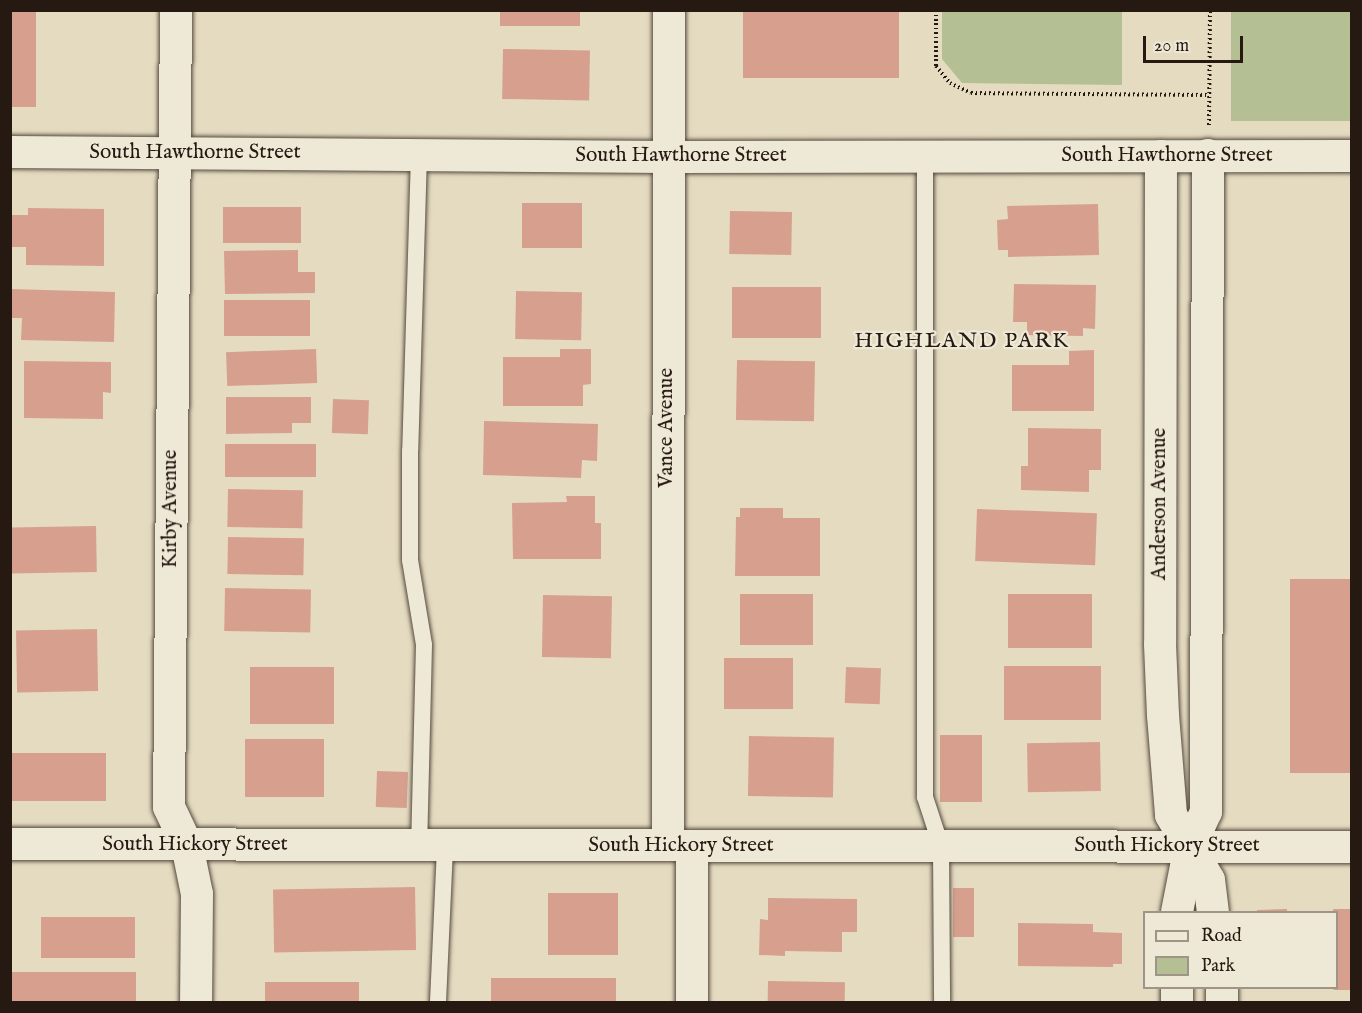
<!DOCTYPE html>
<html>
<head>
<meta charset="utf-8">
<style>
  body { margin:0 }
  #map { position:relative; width:1362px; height:1013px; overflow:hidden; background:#e5dbc1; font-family:"IM FELL English",serif }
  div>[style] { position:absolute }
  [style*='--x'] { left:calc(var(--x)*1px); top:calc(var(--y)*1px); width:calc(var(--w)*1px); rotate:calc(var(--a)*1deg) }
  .green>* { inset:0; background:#b4c093; transform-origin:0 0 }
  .building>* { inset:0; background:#d7a08e; transform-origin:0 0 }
  .path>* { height:4px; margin-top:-2px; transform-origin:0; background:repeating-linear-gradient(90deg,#251911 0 1.5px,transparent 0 4.5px) }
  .roads { filter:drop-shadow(0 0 2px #554a3d) drop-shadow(0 0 2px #554a3d) }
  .lane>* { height:16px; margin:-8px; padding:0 8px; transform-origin:8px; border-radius:8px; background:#eee8d7 }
  .street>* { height:32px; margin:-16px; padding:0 16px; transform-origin:16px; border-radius:16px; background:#eee8d7 }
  span { translate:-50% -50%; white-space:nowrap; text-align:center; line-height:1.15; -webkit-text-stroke:4.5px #eee8d7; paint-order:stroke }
  .street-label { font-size:21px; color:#251911 }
  .neighbourhood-label { font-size:22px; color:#251911; letter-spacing:1.5px }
  .frame { position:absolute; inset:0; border:12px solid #251911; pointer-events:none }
  .legend { position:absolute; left:1143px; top:911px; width:195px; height:78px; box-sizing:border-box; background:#eee8d7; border:2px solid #9e9588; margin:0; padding:8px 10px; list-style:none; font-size:18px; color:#251911 }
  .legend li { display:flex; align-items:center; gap:12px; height:30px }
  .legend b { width:30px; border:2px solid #9e9588 }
  .scale { position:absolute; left:1143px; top:36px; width:100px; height:27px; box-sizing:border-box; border:3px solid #251911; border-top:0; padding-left:8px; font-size:18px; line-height:21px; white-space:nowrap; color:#251911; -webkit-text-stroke:4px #eee8d7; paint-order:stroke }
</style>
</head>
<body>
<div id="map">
  <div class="green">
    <i style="clip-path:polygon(942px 11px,1122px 11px,1122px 85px,962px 83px,942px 59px)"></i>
    <i style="left:1231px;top:11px;width:120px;height:110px"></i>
  </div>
  <div class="building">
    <i style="left:10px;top:10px;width:26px;height:97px"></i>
    <i style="left:500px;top:10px;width:80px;height:16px"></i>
    <i style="left:743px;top:10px;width:156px;height:68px"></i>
    <i style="left:503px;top:49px;width:87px;height:50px;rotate:1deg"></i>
    <i style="left:522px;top:203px;width:60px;height:45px"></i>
    <i style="clip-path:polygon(1098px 204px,1099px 255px,1008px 257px,1008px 250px,998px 250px,997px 220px,1008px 219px,1007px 206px)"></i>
    <i style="left:223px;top:207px;width:78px;height:36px"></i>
    <i style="clip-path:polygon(28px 208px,104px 209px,104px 266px,26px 265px,26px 247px,10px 247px,10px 215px,28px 215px)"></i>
    <i style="left:730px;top:211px;width:62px;height:43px;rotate:1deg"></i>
    <i style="clip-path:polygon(298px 250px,298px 272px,315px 272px,315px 293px,225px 294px,224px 251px)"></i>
    <i style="clip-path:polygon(1014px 284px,1096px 285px,1095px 329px,1083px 328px,1083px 336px,1027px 335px,1027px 322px,1013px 322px)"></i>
    <i style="left:732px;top:287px;width:89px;height:51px"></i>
    <i style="clip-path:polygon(10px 289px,115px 292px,114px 342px,21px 340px,22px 318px,10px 318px)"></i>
    <i style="left:516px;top:291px;width:66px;height:48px;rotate:1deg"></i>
    <i style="left:224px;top:300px;width:86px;height:36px"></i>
    <i style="left:316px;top:349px;width:34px;height:90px;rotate:88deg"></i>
    <i style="clip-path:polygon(560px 349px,591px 349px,591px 384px,583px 385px,583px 406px,503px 406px,503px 357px,560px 357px)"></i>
    <i style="clip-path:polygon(1094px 350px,1094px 411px,1012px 411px,1012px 365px,1069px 365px,1069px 351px)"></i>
    <i style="left:737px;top:360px;width:78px;height:60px;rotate:1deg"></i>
    <i style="clip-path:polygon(24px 361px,111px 362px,111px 393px,103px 392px,103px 419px,24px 418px)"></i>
    <i style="clip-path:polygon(226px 397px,311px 397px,311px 423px,292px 423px,292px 433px,226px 434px)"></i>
    <i style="left:333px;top:399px;width:36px;height:34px;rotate:2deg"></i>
    <i style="clip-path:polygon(484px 421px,598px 424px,597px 461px,582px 460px,581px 478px,483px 475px)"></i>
    <i style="clip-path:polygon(1028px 428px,1101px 429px,1101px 470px,1089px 470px,1089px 492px,1021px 490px,1021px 466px,1028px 466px)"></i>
    <i style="left:225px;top:444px;width:91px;height:33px"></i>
    <i style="left:228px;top:489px;width:75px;height:38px;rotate:1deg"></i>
    <i style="clip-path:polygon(566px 496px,595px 496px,595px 523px,601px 523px,601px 559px,513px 559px,512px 503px,567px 502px)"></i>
    <i style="clip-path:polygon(740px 508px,783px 508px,783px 518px,820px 518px,820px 576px,735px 576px,736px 517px,740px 517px)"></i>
    <i style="left:977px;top:509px;width:120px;height:52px;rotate:2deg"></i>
    <i style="left:96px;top:526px;width:46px;height:86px;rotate:89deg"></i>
    <i style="left:228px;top:537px;width:76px;height:37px;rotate:1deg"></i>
    <i style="left:1290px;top:579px;width:62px;height:194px"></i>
    <i style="left:225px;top:588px;width:86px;height:43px;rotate:1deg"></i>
    <i style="left:740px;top:594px;width:73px;height:51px"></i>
    <i style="left:1092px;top:594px;width:54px;height:84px;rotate:90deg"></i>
    <i style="left:543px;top:595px;width:69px;height:62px;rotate:1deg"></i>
    <i style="left:97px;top:629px;width:62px;height:81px;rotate:89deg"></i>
    <i style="left:724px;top:658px;width:69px;height:51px"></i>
    <i style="left:1101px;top:666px;width:54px;height:97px;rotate:90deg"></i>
    <i style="left:250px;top:667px;width:84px;height:57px"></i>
    <i style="left:846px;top:667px;width:35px;height:36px;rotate:2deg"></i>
    <i style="left:940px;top:735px;width:42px;height:67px"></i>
    <i style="left:749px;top:736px;width:85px;height:60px;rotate:1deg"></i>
    <i style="left:245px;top:739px;width:79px;height:58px"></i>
    <i style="left:1100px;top:742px;width:49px;height:73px;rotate:89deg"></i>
    <i style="left:10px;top:753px;width:96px;height:48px"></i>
    <i style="left:377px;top:771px;width:31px;height:36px;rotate:2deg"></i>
    <i style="left:415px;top:887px;width:63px;height:142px;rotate:89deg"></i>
    <i style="left:974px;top:888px;width:49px;height:21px;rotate:90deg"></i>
    <i style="left:548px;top:893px;width:70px;height:62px"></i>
    <i style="clip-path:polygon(768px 898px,857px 899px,857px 932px,842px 932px,842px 952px,785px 951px,785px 956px,759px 955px,760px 919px,768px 920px)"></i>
    <i style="clip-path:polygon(1287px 909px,1287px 912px,1257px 912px,1257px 910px)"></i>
    <i style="clip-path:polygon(1333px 909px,1352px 909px,1352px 990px,1333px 990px,1336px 988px,1336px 912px,1333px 912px)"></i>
    <i style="left:41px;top:917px;width:94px;height:41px"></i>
    <i style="clip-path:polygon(1018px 923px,1093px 924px,1093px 932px,1122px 933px,1122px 964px,1113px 964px,1113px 967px,1018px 966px)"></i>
    <i style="left:10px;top:972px;width:126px;height:30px"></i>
    <i style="left:616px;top:978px;width:24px;height:125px;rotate:90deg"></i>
    <i style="left:768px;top:981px;width:77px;height:21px;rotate:1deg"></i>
    <i style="left:359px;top:982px;width:20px;height:94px;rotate:90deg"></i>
  </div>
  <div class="path">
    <i style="--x:936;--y:10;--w:56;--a:90"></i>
    <i style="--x:936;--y:66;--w:22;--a:51"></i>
    <i style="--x:950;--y:83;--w:23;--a:25"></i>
    <i style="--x:971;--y:93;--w:238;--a:0.5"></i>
    <i style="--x:1209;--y:125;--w:115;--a:-89.5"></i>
  </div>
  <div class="roads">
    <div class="lane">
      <i style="--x:419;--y:154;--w:297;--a:91.7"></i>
      <i style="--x:410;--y:451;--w:109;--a:90"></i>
      <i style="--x:410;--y:560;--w:86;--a:80.6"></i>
      <i style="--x:424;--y:645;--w:200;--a:91.4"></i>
      <i style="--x:925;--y:155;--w:642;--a:90"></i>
      <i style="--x:925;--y:797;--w:52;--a:71.9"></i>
      <i style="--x:941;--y:846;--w:156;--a:89.6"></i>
      <i style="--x:438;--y:1002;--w:157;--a:-87.4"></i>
    </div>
    <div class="street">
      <i style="--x:176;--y:10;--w:797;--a:90.5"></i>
      <i style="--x:169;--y:807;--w:42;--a:64.7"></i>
      <i style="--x:187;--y:845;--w:50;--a:78.5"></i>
      <i style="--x:197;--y:894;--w:108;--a:90.5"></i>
      <i style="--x:10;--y:152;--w:658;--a:0.44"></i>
      <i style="--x:668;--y:157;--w:684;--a:-0.08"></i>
      <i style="--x:1161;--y:156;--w:488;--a:90.1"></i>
      <i style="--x:1160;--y:644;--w:71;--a:87.6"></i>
      <i style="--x:1163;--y:715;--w:100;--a:85.4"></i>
      <i style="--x:1171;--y:815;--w:75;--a:59.7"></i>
      <i style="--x:1209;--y:880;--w:32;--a:83"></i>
      <i style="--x:10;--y:844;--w:1342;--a:0.13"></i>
      <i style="--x:668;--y:845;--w:835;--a:-89.93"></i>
      <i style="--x:1177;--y:912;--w:67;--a:-78.9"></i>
      <i style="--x:1190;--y:846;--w:38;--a:-65"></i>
      <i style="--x:1206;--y:812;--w:657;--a:-89.83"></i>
      <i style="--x:692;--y:1002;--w:156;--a:-90"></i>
      <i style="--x:1177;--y:1002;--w:14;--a:-90"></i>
      <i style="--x:1222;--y:1002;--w:14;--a:-90"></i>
    </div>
  </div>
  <div class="street-label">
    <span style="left:195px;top:153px">South Hawthorne Street</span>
    <span style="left:681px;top:156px">South Hawthorne Street</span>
    <span style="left:1167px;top:156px">South Hawthorne Street</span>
    <span style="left:667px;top:428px;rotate:-90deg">Vance Avenue</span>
    <span style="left:1160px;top:504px;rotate:-90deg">Anderson Avenue</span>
    <span style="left:171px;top:509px;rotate:-90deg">Kirby Avenue</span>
    <span style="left:195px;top:845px">South Hickory Street</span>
    <span style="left:681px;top:846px">South Hickory Street</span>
    <span style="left:1167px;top:846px">South Hickory Street</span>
  </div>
  <div class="neighbourhood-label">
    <span style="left:962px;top:342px">HIGHLAND PARK</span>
  </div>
  <div class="frame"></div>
  <ul class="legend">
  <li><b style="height:8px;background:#eee8d7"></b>Road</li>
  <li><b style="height:16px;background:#b4c093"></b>Park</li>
  </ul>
  <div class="scale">20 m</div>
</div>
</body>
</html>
